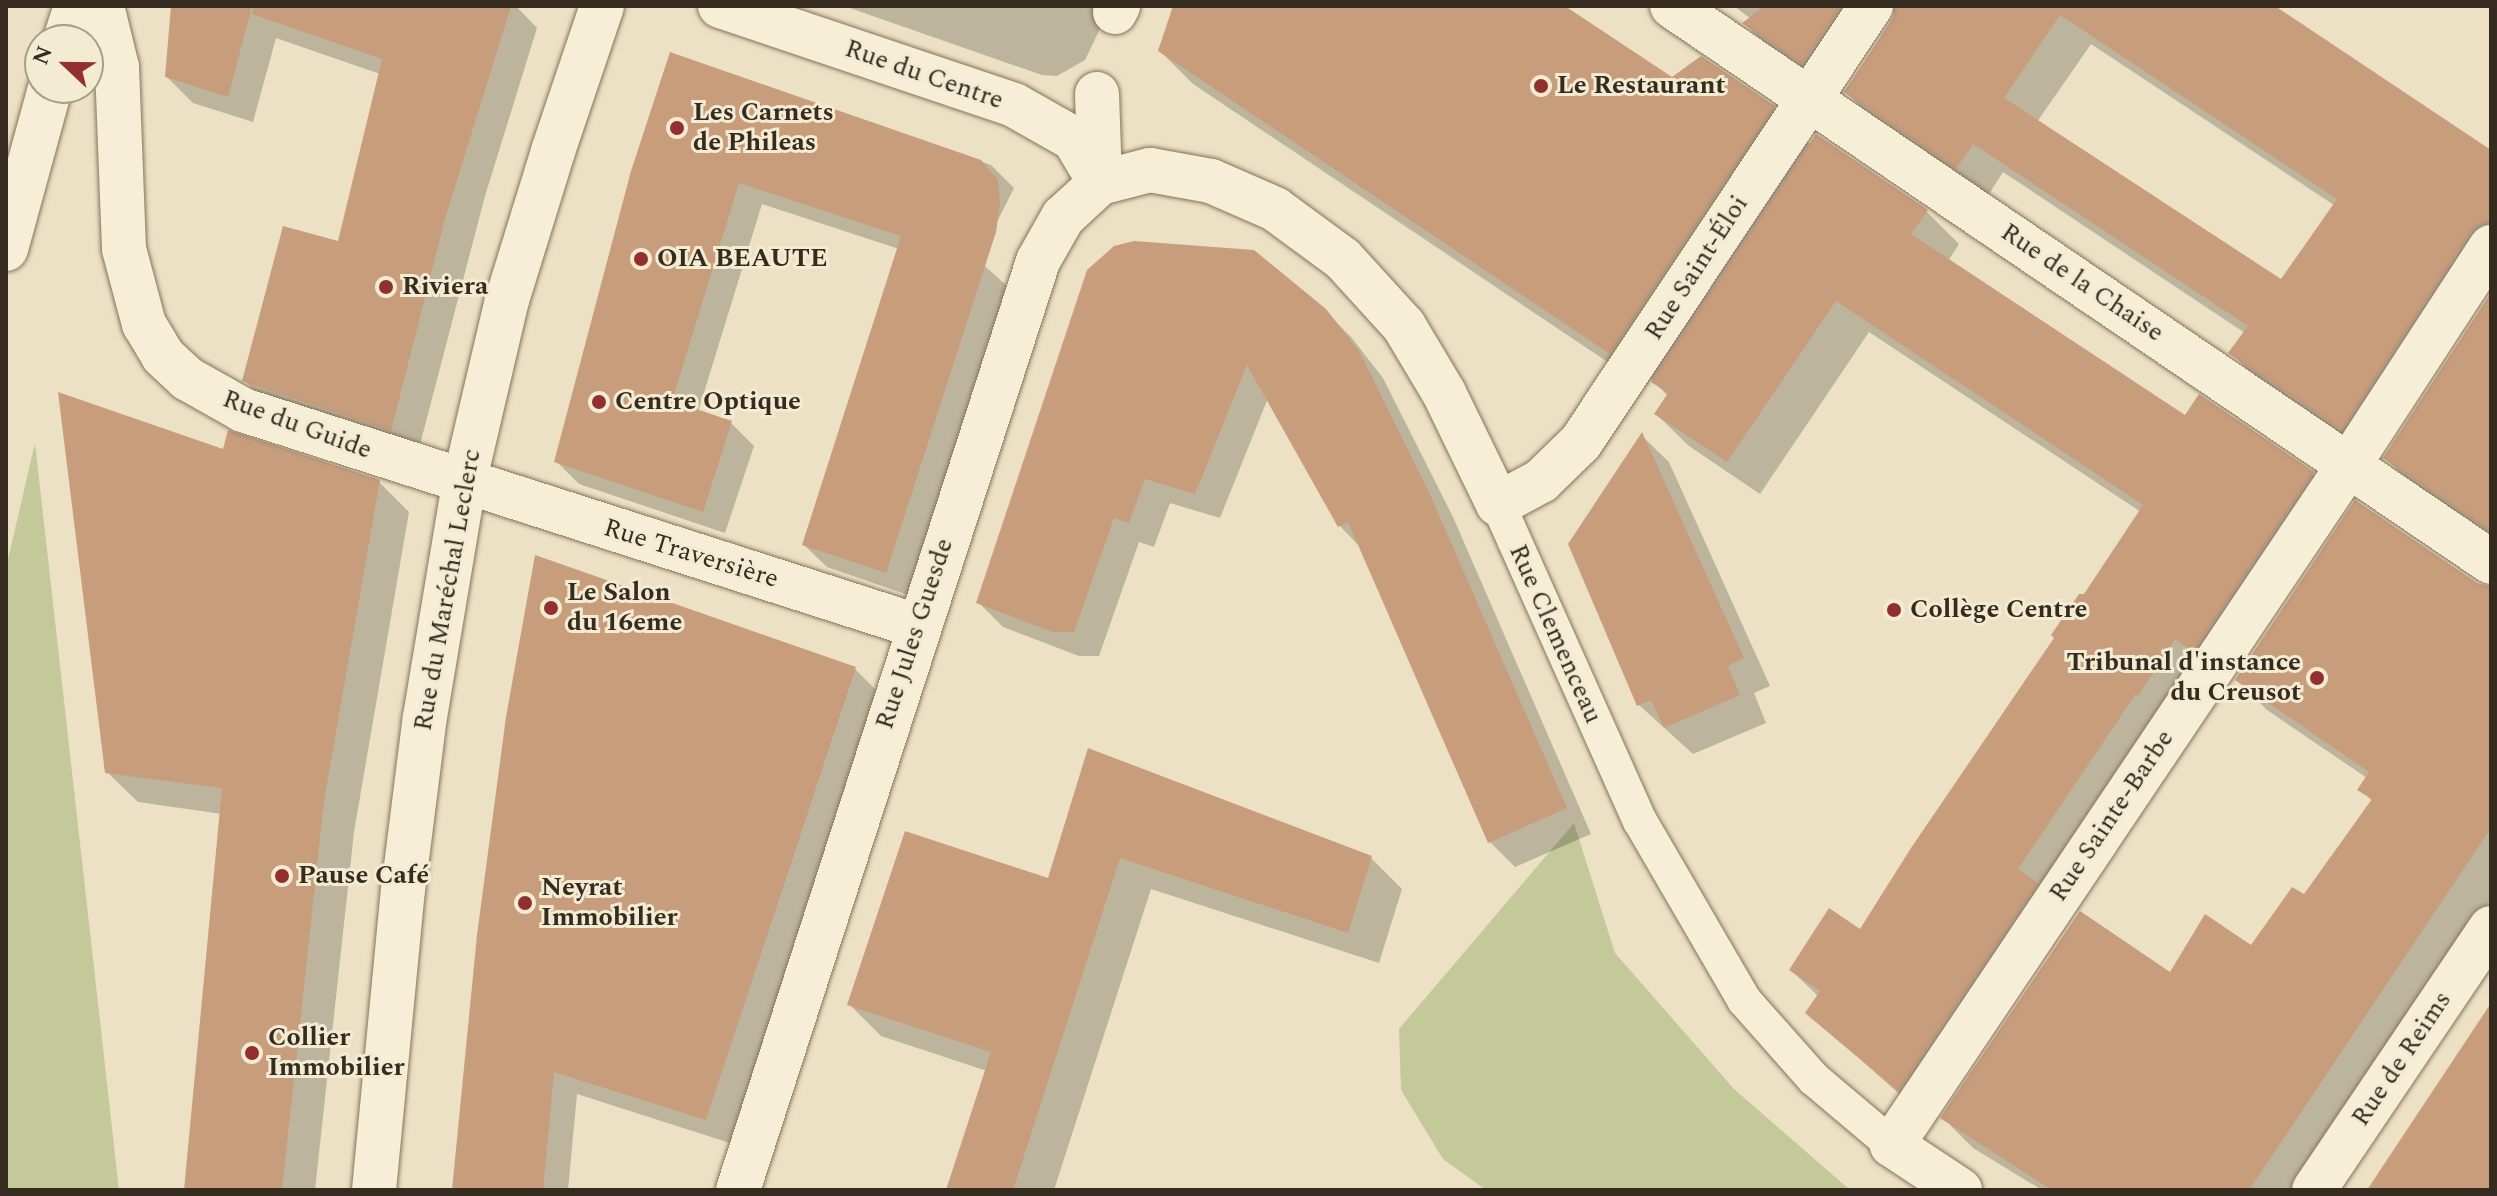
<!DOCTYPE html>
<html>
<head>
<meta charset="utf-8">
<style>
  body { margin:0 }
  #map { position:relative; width:2497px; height:1196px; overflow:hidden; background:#ece1c4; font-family:Spectral,serif }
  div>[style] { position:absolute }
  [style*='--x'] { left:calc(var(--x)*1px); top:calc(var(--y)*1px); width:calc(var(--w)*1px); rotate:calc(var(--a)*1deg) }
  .green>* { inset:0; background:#c3c999 }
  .shadow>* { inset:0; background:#0003 }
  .building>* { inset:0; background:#c89d7c }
  .roads { filter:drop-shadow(0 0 2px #85735c) drop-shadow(0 0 2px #85735c) }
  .lane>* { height:34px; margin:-17px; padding:0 17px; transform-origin:17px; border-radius:17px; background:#f7eed7 }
  .street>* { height:44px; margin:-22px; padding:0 22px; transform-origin:22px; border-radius:22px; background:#f7eed7 }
  .secondary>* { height:44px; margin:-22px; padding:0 22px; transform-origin:22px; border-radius:22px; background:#f7eed7 }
  .dots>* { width:22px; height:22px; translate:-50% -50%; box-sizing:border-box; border:4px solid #f4ebd3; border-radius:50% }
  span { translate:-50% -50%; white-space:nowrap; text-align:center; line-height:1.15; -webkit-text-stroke:6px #f4ebd3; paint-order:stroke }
  .street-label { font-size:26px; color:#362b1f }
  .poi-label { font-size:26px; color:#362b1f; font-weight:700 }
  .left { translate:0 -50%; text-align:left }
  .right { translate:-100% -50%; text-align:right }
  .frame { position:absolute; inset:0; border:8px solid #362b1f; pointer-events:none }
  .north { position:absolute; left:24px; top:24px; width:80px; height:80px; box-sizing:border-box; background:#f4ebd3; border:2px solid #a89e8b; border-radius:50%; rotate:292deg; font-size:22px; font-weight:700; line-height:32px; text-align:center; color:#362b1f }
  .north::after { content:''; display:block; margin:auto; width:28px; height:36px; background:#91302f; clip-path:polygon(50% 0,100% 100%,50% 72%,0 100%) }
</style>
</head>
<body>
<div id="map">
  <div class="green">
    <i style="clip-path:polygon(35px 443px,119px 1190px,6px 1190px,6px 568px)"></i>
    <i style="clip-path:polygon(1574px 823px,1615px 953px,1734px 1089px,1850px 1190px,1486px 1190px,1443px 1159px,1401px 1090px,1399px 1029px)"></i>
  </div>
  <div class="shadow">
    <i style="clip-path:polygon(173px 6px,516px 6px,537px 28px,485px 196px,417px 456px,270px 406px,244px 380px,339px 243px,380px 74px,276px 38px,253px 122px,193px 103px,167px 77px)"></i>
    <i style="clip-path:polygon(844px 6px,1111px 6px,1085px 60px,1057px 76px,1042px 75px)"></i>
    <i style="clip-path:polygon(1181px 6px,1562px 6px,1672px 80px,1773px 107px,1811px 145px,1927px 212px,1959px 244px,1948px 261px,2185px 418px,2313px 474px,2345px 506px,1931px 1122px,1808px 1013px,1819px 997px,1791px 970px,1861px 932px,2141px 512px,1869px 332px,1760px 494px,1689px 446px,1656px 414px,1668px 396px,1651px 379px,1645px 387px,1193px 84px,1158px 49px)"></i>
    <i style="clip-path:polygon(evenodd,1734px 6px,2272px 6px,2491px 152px,2491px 277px,2372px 459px,2261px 383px,2231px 353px,2245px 333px,2003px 172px,1987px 197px,1876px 122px,1846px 92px,1896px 12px,1891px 13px,1833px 93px,1775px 53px,1745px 24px,1751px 19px,1734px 6px,2091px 44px,2334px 205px,2281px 282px,2037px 122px,2091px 44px)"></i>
    <i style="clip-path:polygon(671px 55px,991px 165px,1014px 188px,978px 260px,1007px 286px,908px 595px,827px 567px,804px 545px,899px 249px,762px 204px,698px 412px,731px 423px,754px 446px,725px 533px,579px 484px,556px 461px)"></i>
    <i style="clip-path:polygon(1089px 271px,1325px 311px,1351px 337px,1383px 378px,1453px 517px,1591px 834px,1515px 867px,1490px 842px,1361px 548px,1340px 526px,1268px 398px,1220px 518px,1170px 503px,1154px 547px,1139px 542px,1099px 656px,1079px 656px,1003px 627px,978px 602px)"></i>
    <i style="clip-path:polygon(2491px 296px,2491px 540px,2416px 488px,2385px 458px)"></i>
    <i style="clip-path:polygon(1642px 436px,1669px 462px,1770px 686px,1754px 693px,1766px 723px,1693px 754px,1639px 705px)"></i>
    <i style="clip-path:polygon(224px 452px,379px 482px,409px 512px,354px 832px,315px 1190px,186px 1190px,222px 814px,138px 802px,107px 772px)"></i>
    <i style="clip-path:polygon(2477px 585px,2491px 588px,2491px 902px,2299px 1190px,2042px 1190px,1973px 1148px,1943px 1118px,2171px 975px,2251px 948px,2304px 897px,2373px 802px,2360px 789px,2367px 778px,2267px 710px,2237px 680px)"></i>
    <i style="clip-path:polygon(855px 669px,879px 693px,730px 1143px,577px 1094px,568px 1190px,455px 1190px)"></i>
    <i style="clip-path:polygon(1089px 750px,1371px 858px,1402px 889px,1379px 963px,1151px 889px,1054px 1190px,948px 1190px,987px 1071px,881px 1036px,849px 1004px,1049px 881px)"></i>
  </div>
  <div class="building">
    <i style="clip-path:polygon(171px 6px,252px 6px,228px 97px,165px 77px)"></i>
    <i style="clip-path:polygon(254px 6px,511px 6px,445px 219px,391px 431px,242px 381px,283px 226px,338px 241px,382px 59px,252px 14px)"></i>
    <i style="clip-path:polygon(1173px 6px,1565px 6px,1672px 77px,1701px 56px,1775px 106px,1610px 354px,1158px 51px)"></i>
    <i style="clip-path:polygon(1765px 6px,1841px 6px,1802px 64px,1742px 23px)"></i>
    <i style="clip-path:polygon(evenodd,1896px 6px,2275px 6px,2491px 150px,2491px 222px,2479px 225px,2470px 233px,2342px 430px,2228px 353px,2248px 326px,1973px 144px,1956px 169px,1844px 92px,1892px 20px,1896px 6px,2060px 15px,2337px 199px,2281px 279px,2004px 98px,2060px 15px)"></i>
    <i style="clip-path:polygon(670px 52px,981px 160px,998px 180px,1000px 203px,996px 232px,886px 573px,802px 545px,901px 236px,739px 183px,672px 401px,732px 421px,703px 512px,554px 462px,631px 171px)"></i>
    <i style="clip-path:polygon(1816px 134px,1928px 210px,1911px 234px,2185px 415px,2199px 394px,2314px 472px,2193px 652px,2175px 639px,2138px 696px,2135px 695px,2018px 869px,2038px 883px,1898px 1091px,1805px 1013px,1820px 991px,1789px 970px,1829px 908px,1860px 929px,1911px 848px,2054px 638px,2051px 635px,2079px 594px,2084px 594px,2143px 505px,1836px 301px,1727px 462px,1654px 414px,1668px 393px,1651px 382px)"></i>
    <i style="clip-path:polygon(1134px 241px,1254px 250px,1326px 309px,1359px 351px,1428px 490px,1567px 808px,1488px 843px,1348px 522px,1338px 527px,1247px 365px,1195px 494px,1145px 479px,1129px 523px,1114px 518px,1074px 632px,1053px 632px,976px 603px,1087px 270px,1114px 246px)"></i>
    <i style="clip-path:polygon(2491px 293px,2491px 532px,2383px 458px)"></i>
    <i style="clip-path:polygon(58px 392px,223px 449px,228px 430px,380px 480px,324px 801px,282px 1190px,184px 1190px,222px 788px,105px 773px)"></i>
    <i style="clip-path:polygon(1642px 432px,1744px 658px,1728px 666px,1740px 695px,1664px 728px,1651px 700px,1637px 706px,1568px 544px)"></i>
    <i style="clip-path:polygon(2355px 500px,2477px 583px,2491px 587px,2491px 828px,2249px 1190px,2052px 1190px,1940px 1118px,2080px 911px,2170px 972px,2205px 914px,2251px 945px,2292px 887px,2304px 894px,2372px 799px,2357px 790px,2369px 772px,2235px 680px)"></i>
    <i style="clip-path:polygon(535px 555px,856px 667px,706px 1120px,554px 1072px,543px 1190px,452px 1190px,477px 935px,506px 717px)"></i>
    <i style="clip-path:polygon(1088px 748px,1372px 856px,1348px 933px,1120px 858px,1013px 1190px,946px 1190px,991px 1052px,847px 1005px,905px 831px,1048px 878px)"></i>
    <i style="clip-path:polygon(2491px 1003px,2491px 1190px,2367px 1190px)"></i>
  </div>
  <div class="roads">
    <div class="lane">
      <i style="--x:1498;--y:504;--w:347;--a:65.9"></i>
      <i style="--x:1640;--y:821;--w:207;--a:59.8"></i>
      <i style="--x:1744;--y:1000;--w:106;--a:48.5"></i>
      <i style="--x:1814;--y:1079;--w:102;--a:40.2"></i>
    </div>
    <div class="street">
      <i style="--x:102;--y:6;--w:63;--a:76.2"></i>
      <i style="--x:117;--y:67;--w:182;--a:87.8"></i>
      <i style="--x:124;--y:249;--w:78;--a:75.1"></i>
      <i style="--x:144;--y:324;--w:37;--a:59"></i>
      <i style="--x:163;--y:356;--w:34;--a:43"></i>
      <i style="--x:188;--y:379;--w:63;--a:29.4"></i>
      <i style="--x:243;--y:410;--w:708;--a:17.77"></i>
      <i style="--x:720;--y:6;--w:310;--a:18.6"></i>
      <i style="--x:1014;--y:105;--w:69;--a:29.5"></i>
      <i style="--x:1074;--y:139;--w:51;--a:59.4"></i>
      <i style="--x:1672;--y:6;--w:990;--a:34.17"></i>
      <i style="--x:1115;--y:12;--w:7;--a:-63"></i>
      <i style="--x:65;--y:40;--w:36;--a:-72"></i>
      <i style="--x:1097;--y:94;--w:87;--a:88"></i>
      <i style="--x:6;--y:249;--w:167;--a:-74.7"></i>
      <i style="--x:738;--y:1190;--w:976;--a:-72.1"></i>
      <i style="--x:1038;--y:261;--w:51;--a:-60.4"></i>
      <i style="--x:1063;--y:217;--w:50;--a:-42.6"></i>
      <i style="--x:1100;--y:183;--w:52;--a:-14.6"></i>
      <i style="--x:1150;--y:170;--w:62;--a:10.2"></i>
      <i style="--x:1211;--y:181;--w:70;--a:23.6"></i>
      <i style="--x:1275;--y:209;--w:84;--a:36.3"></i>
      <i style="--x:1343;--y:259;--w:91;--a:47.7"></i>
      <i style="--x:1404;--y:326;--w:78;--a:59.2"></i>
      <i style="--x:1444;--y:393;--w:123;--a:64.1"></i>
      <i style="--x:1498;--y:504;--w:49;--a:-28.1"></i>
      <i style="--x:1541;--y:481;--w:56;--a:-44.3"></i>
      <i style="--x:1581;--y:442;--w:524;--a:-56.37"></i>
      <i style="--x:1960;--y:1190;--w:82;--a:-146.5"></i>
      <i style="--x:1892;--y:1145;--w:822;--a:-56.12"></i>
      <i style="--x:2350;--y:463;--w:258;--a:-56.9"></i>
      <i style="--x:2314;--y:1190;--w:316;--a:-56"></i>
    </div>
    <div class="secondary">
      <i style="--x:374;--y:1190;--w:301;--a:-84.5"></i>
      <i style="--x:403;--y:890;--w:174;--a:-82.8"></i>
      <i style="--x:425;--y:717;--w:237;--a:-80.5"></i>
      <i style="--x:464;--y:483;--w:188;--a:-76.8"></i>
      <i style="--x:507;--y:300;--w:156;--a:-72.8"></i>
      <i style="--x:553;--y:151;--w:153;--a:-71.3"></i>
    </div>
  </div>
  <div class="dots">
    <i style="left:1541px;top:86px;background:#91302f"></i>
    <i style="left:677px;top:128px;background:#91302f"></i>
    <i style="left:641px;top:259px;background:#91302f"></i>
    <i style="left:386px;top:287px;background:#91302f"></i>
    <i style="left:599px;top:402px;background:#91302f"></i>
    <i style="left:551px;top:608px;background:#91302f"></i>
    <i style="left:1894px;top:610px;background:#91302f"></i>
    <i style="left:2317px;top:678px;background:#91302f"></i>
    <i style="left:282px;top:876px;background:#91302f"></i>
    <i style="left:525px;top:903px;background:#91302f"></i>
    <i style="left:252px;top:1053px;background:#91302f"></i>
  </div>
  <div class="street-label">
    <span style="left:924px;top:75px;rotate:19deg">Rue du Centre</span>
    <span style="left:1697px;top:268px;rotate:-57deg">Rue Saint-Éloi</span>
    <span style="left:2082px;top:283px;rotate:34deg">Rue de la Chaise</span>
    <span style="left:297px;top:425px;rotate:20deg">Rue du Guide</span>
    <span style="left:691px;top:554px;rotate:17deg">Rue Traversière</span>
    <span style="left:448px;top:590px;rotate:-80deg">Rue du Maréchal Leclerc</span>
    <span style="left:915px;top:634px;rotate:-72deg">Rue Jules Guesde</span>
    <span style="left:1555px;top:634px;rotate:66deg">Rue Clemenceau</span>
    <span style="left:2112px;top:816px;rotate:-56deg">Rue Sainte-Barbe</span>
    <span style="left:2402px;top:1059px;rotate:-56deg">Rue de Reims</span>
  </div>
  <div class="poi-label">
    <span class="left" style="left:1557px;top:86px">Le Restaurant</span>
    <span class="left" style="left:693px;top:128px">Les Carnets<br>de Phileas</span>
    <span class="left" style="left:657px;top:259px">OIA BEAUTE</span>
    <span class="left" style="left:402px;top:287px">Riviera</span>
    <span class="left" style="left:615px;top:402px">Centre Optique</span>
    <span class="left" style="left:567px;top:608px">Le Salon<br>du 16eme</span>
    <span class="left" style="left:1910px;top:610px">Collège Centre</span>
    <span class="right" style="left:2301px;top:678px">Tribunal d'instance<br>du Creusot</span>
    <span class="left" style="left:298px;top:876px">Pause Café</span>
    <span class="left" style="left:541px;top:903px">Neyrat<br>Immobilier</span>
    <span class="left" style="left:268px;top:1053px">Collier<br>Immobilier</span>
  </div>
  <div class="frame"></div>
  <div class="north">N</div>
</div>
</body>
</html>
